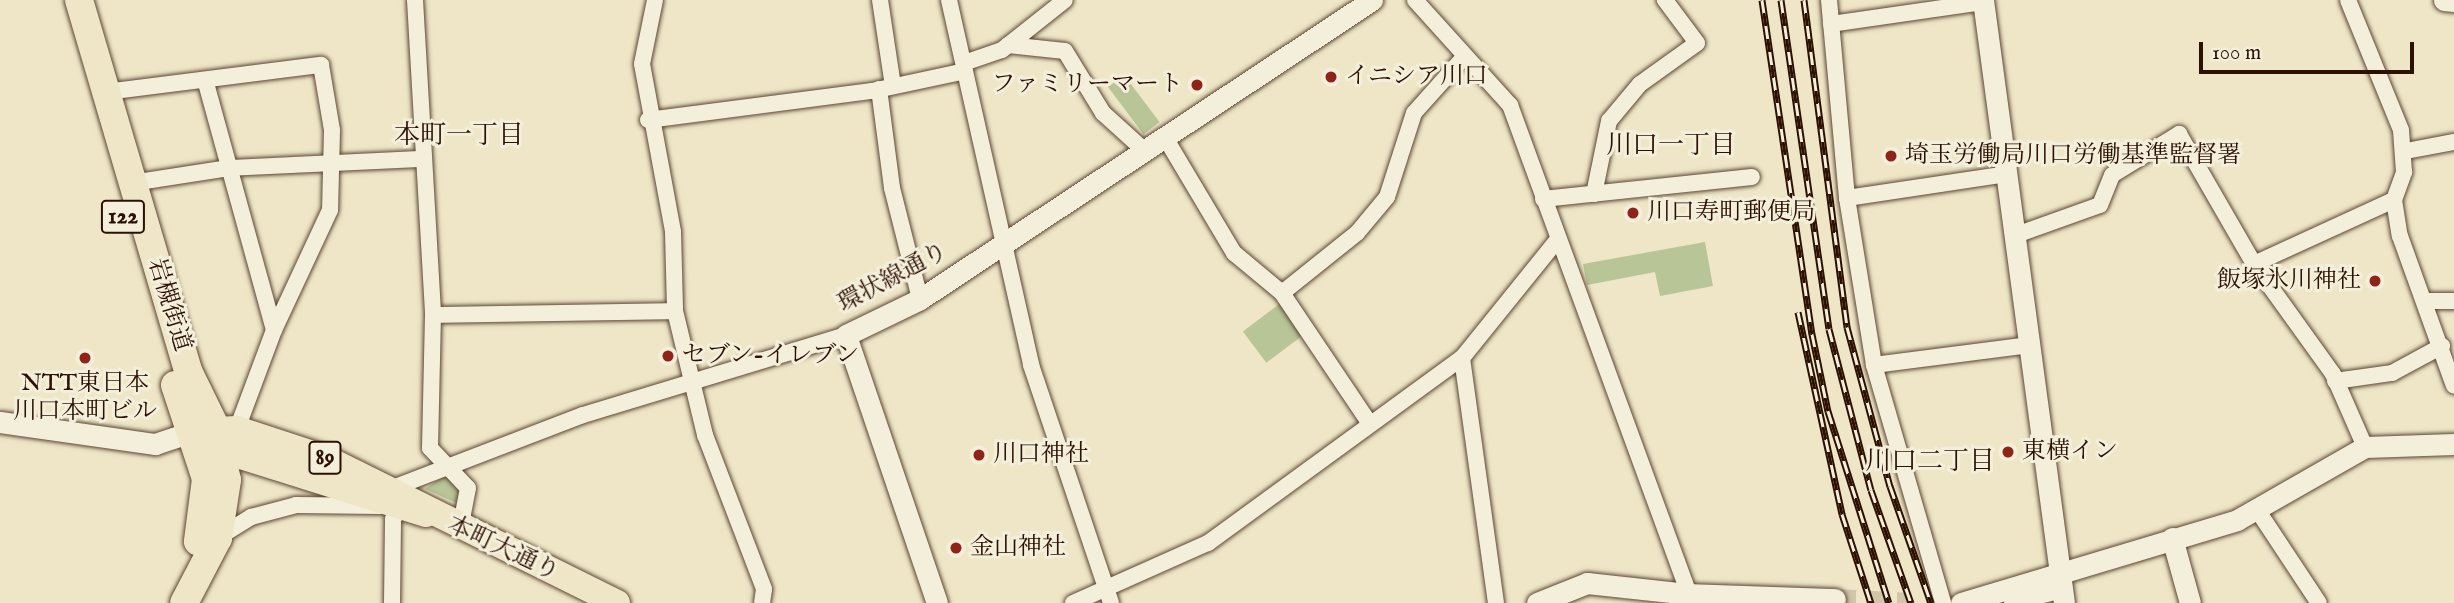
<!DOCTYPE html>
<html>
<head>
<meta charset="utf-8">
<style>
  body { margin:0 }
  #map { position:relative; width:2454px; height:603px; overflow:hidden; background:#eee6c7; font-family:"IM FELL English","Noto Serif JP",serif }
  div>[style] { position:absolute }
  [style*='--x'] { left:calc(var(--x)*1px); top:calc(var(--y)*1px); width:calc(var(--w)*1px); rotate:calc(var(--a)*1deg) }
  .green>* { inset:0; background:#b7c597; transform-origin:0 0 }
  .tertiary-tunnel>* { height:21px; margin-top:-10.5px; transform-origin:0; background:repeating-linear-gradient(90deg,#d1c6a9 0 21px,transparent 0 31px) }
  .roads { filter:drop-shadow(0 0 2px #5c4632) drop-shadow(0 0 2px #5c4632) }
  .minor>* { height:16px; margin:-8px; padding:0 8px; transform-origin:8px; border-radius:8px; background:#f4efdb }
  .tertiary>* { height:21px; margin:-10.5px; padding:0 10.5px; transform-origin:10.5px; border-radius:10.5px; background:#f4efdb }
  .primary>* { height:26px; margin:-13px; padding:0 13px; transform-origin:13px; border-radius:13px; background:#eee6c7 }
  .trunk>* { height:28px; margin:-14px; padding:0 14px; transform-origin:14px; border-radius:14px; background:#eee6c7 }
  .rail>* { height:7px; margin-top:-3.5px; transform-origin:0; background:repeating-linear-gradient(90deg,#f4efdb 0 13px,#2c1000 0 26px); box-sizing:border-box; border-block:2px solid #2c1000 }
  .dots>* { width:19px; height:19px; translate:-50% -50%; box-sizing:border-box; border:4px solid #f4efdb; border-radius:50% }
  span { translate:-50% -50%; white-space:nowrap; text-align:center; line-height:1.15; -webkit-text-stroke:6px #f4efdb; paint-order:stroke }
  .shield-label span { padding:2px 5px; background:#f4efdb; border:2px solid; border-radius:5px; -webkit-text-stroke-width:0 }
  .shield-label { font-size:23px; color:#2c1000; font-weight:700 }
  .poi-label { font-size:24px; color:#2c1000 }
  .left { translate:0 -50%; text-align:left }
  .right { translate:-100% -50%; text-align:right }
  .street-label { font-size:24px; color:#2c1000 }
  .neighbourhood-label { font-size:26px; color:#2c1000 }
  .scale { position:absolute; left:2199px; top:42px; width:215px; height:32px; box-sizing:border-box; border:4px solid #2c1000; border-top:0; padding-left:9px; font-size:21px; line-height:24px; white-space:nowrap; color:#2c1000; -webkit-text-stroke:5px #f4efdb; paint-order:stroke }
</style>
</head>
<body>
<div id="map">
  <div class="green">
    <i style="left:1124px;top:75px;width:59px;height:20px;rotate:53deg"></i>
    <i style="clip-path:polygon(1705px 242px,1713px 286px,1660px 296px,1655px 272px,1587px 285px,1583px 264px)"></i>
    <i style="left:1282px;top:302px;width:39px;height:49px;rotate:53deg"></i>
    <i style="clip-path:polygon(444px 476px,461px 487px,461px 505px,425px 489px)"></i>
  </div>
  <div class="tertiary-tunnel">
    <i style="--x:1835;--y:599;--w:76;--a:3"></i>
  </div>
  <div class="roads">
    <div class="minor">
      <i style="--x:415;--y:0;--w:316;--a:86.7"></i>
      <i style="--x:433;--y:315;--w:133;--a:91.3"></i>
      <i style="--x:430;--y:448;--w:55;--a:46.5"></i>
      <i style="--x:468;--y:488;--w:42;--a:101"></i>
      <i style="--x:655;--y:0;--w:65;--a:101.5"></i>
      <i style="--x:642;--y:64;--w:171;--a:79.5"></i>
      <i style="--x:673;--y:232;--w:79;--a:88.5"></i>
      <i style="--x:675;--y:311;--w:128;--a:76.4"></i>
      <i style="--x:705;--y:435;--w:165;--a:69"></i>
      <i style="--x:764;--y:589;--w:14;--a:98"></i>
      <i style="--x:880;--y:0;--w:87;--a:81.4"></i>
      <i style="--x:949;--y:0;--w:374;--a:77.3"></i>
      <i style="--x:1031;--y:365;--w:251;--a:71.4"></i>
      <i style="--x:1415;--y:0;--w:142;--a:47.9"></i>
      <i style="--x:1510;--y:105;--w:521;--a:69.89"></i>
      <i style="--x:1829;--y:0;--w:199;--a:84.8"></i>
      <i style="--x:1847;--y:198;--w:169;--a:80.8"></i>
      <i style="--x:1874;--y:365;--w:248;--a:73.8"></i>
      <i style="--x:1831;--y:24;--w:154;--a:-8.2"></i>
      <i style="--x:1008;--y:45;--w:57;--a:6"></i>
      <i style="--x:1065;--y:51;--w:73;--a:58.5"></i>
      <i style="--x:1103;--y:113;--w:58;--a:42.2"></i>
      <i style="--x:964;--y:63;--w:40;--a:-18.9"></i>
      <i style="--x:1002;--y:50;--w:80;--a:-38.4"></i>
      <i style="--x:206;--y:83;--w:256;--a:74.6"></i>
      <i style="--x:879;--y:89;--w:100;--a:82.5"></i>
      <i style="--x:892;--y:188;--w:114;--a:75.8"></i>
      <i style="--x:106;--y:92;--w:217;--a:-7.2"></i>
      <i style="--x:321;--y:65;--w:66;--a:80.4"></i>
      <i style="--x:332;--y:130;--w:80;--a:91.4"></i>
      <i style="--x:330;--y:210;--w:132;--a:115"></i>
      <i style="--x:274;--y:330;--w:106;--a:110.5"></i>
      <i style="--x:648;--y:120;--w:226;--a:-7.4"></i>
      <i style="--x:872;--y:91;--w:95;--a:-12.1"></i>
      <i style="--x:1166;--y:139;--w:133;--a:59.2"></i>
      <i style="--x:1234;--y:253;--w:62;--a:39.8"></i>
      <i style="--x:1282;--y:293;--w:158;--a:56.1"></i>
      <i style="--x:2406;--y:151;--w:49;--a:-10.6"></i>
      <i style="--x:132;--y:183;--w:98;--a:-8.8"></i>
      <i style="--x:229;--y:168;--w:193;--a:-2.7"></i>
      <i style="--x:1594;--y:194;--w:75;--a:-78.4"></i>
      <i style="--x:1609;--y:121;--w:48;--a:-50"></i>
      <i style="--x:1640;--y:84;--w:70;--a:-35.7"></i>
      <i style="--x:1697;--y:43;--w:54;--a:-126.7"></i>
      <i style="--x:1847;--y:198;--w:163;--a:-8.5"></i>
      <i style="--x:1543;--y:199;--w:210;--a:-6"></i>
      <i style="--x:2394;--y:200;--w:36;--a:81"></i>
      <i style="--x:2400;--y:236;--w:159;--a:70.2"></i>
      <i style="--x:2016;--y:235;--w:89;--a:-19.7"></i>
      <i style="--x:2100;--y:205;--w:32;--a:-68"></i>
      <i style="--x:2112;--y:175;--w:79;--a:-31.5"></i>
      <i style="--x:2179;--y:134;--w:150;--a:60"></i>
      <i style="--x:2254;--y:264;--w:135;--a:54.3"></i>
      <i style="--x:2333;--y:374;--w:80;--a:66.3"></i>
      <i style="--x:2254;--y:264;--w:154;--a:-24.6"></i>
      <i style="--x:2394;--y:200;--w:30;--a:-70"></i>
      <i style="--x:2404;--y:172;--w:42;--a:-94.1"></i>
      <i style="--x:2401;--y:130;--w:140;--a:-112.2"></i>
      <i style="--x:1282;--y:293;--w:96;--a:-38.7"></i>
      <i style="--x:1357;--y:233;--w:47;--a:-50.2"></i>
      <i style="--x:1387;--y:197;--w:88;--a:-72.2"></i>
      <i style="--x:1414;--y:113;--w:76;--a:-48.2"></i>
      <i style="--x:2428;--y:301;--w:26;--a:0"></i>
      <i style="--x:433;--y:315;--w:242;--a:-0.9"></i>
      <i style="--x:1462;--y:358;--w:247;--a:82.1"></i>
      <i style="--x:1874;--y:365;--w:157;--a:-7.3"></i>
      <i style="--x:2335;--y:381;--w:58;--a:-8"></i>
      <i style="--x:2392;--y:373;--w:57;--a:-28.4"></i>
      <i style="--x:385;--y:491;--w:212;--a:-21"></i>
      <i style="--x:583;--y:415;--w:275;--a:-16.9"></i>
      <i style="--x:2258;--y:511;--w:110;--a:56.5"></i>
      <i style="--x:219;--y:537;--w:38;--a:-32"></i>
      <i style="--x:251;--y:517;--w:47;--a:-14.9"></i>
      <i style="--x:296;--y:505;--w:85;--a:0.7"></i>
      <i style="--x:392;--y:603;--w:84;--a:-89.3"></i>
      <i style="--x:393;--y:519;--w:13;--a:-58"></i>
      <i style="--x:1073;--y:603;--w:148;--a:-24"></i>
      <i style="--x:1208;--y:543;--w:314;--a:-36.1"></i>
      <i style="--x:1462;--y:358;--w:153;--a:-51.1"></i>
      <i style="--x:2012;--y:603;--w:52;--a:-14.6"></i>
    </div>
    <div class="tertiary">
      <i style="--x:1983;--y:0;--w:608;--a:82.35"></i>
      <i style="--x:2444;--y:0;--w:10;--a:6"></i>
      <i style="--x:0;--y:422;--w:157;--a:8.1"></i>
      <i style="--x:155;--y:444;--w:41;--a:-18.4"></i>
      <i style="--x:2172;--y:538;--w:67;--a:74.5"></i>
      <i style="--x:937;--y:603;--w:283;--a:-108.8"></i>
      <i style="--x:846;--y:335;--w:82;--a:-25.9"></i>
      <i style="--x:920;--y:299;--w:542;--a:-33.48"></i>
      <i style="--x:1537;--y:603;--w:54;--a:-21.8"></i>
      <i style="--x:1587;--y:583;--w:103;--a:6.2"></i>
      <i style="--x:1689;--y:594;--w:146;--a:2"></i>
      <i style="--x:1961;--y:603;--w:288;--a:-16.7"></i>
      <i style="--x:2237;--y:520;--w:147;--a:-29.7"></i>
      <i style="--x:2365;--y:447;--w:89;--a:-1.9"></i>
    </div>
    <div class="primary">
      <i style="--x:426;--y:514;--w:224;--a:-162.6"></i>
      <i style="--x:212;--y:447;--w:24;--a:-138"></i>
      <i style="--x:194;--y:431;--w:43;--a:-2.7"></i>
      <i style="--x:237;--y:429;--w:93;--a:18.2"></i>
      <i style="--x:325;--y:458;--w:326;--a:26.4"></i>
    </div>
    <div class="trunk">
      <i style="--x:79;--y:0;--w:387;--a:73.6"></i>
      <i style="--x:188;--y:371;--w:61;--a:63.9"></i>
      <i style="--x:215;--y:426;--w:55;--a:77.5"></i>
      <i style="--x:227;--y:480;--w:59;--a:98.8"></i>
      <i style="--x:218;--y:538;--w:73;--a:117.6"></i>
      <i style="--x:175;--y:385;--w:99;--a:71.7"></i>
      <i style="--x:206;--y:479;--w:63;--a:97.4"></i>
    </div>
  </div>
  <div class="rail">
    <i style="--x:1762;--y:0;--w:338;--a:81.5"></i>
    <i style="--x:1812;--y:334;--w:79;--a:78.3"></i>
    <i style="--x:1828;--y:411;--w:201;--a:72.4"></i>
    <i style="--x:1781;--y:0;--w:332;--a:81.7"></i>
    <i style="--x:1829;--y:329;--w:166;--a:75.4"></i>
    <i style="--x:1871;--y:490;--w:120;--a:70.5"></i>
    <i style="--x:1804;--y:0;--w:330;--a:82.5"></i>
    <i style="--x:1847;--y:327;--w:165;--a:74.9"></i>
    <i style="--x:1890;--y:486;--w:124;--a:70.7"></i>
    <i style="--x:1798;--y:312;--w:207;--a:77.7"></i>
    <i style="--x:1842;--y:514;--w:94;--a:72"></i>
  </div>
  <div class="dots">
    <i style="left:1331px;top:77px;background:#8f2418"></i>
    <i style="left:1197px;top:85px;background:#8f2418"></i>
    <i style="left:1891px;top:156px;background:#8f2418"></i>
    <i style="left:1633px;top:213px;background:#8f2418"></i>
    <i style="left:2375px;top:281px;background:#8f2418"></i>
    <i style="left:668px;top:356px;background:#8f2418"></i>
    <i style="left:85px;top:358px;background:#8f2418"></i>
    <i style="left:2008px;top:452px;background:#8f2418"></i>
    <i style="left:979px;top:455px;background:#8f2418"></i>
    <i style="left:956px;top:548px;background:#8f2418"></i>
  </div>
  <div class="shield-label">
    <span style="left:123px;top:217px">122</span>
    <span style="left:325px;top:458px">89</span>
  </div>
  <div class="poi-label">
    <span class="left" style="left:1345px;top:77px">イニシア川口</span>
    <span class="right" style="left:1183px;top:85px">ファミリーマート</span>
    <span class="left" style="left:1905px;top:156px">埼玉労働局川口労働基準監督署</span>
    <span class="left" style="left:1647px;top:213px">川口寿町郵便局</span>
    <span class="right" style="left:2361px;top:281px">飯塚氷川神社</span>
    <span class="left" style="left:682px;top:356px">セブン-イレブン</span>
    <span style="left:85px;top:398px">NTT東日本<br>川口本町ビル</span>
    <span class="left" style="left:2022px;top:452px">東横イン</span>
    <span class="left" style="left:993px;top:455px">川口神社</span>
    <span class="left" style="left:970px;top:548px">金山神社</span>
  </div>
  <div class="street-label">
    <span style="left:893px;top:278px;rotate:-28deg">環状線通り</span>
    <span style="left:169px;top:305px;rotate:73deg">岩槻街道</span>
    <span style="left:503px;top:549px;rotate:25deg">本町大通り</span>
  </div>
  <div class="neighbourhood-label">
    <span style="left:459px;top:136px">本町一丁目</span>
    <span style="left:1671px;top:146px">川口一丁目</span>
    <span style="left:1930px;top:462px">川口二丁目</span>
  </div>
  <div class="scale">100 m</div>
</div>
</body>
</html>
